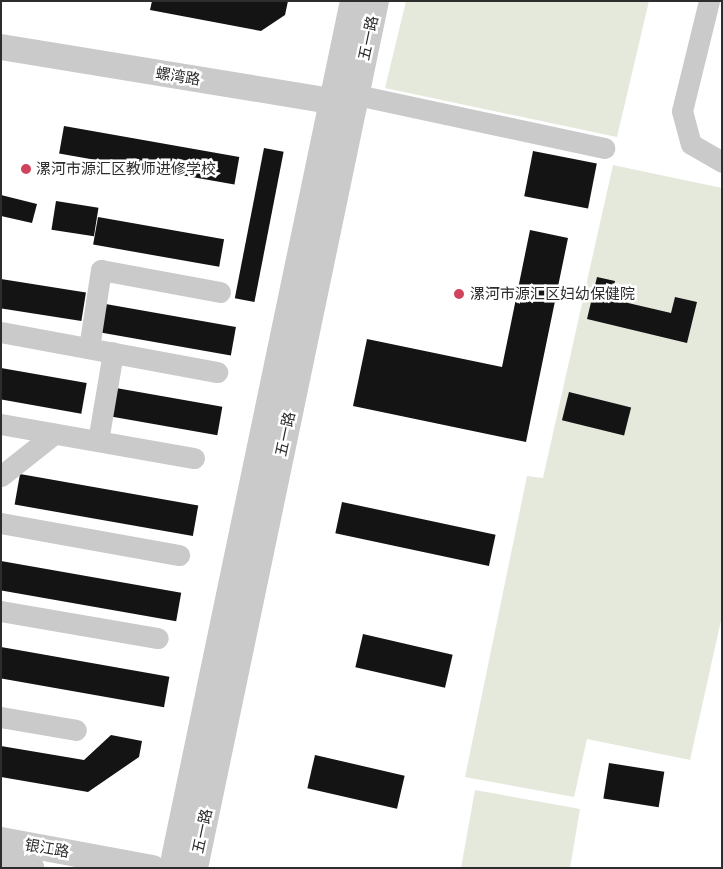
<!DOCTYPE html>
<html>
<head>
<meta charset="utf-8">
<style>
  body { margin:0 }
  #map { position:relative; width:723px; height:869px; overflow:hidden; background:#fff; font-family:"IBM Plex Sans","Noto Sans SC",sans-serif }
  div>[style] { position:absolute }
  [style*='--x'] { left:calc(var(--x)*1px); top:calc(var(--y)*1px); width:calc(var(--w)*1px); rotate:calc(var(--a)*1deg) }
  .green>* { inset:0; background:#e4e9dc }
  .building>* { inset:0; background:#141414; transform-origin:0 0 }
  .minor>* { height:21px; margin:-10.5px; padding:0 10.5px; transform-origin:10.5px; border-radius:10.5px; background:#cacaca }
  .tertiary>* { height:26px; margin:-13px; padding:0 13px; transform-origin:13px; border-radius:13px; background:#cacaca }
  .dots>* { width:14px; height:14px; translate:-50% -50%; box-sizing:border-box; border:2px solid #fff; border-radius:50% }
  span { translate:-50% -50%; white-space:nowrap; text-align:center; line-height:1.15; -webkit-text-stroke:5px #fff; paint-order:stroke }
  .street-label { font-size:15px; color:#2d2d2d }
  .poi-label { font-size:15px; color:#2d2d2d }
  .left { translate:0 -50%; text-align:left }
  .frame { position:absolute; inset:0; border:2px solid #2d2d2d; pointer-events:none }
</style>
</head>
<body>
<div id="map">
  <div class="green">
    <i style="clip-path:polygon(406px 1px,649px 1px,617px 137px,385px 88px)"></i>
    <i style="clip-path:polygon(613px 165px,722px 188px,722px 616px,690px 760px,587px 739px,574px 797px,465px 777px,527px 476px,543px 478px)"></i>
    <i style="clip-path:polygon(475px 790px,580px 809px,570px 868px,461px 868px)"></i>
  </div>
  <div class="building">
    <i style="clip-path:polygon(152px 1px,247px 2px,288px 1px,285px 15px,261px 31px,150px 10px)"></i>
    <i style="left:64px;top:126px;width:178px;height:28px;rotate:10deg"></i>
    <i style="left:264px;top:148px;width:20px;height:153px;rotate:11deg"></i>
    <i style="left:533px;top:151px;width:65px;height:46px;rotate:11deg"></i>
    <i style="clip-path:polygon(1px 195px,37px 204px,32px 223px,1px 216px)"></i>
    <i style="left:56px;top:201px;width:43px;height:29px;rotate:9deg"></i>
    <i style="left:98px;top:217px;width:128px;height:28px;rotate:10deg"></i>
    <i style="clip-path:polygon(530px 230px,568px 238px,526px 442px,353px 406px,367px 339px,502px 367px)"></i>
    <i style="clip-path:polygon(597px 277px,615px 281px,611px 299px,671px 313px,675px 297px,697px 302px,687px 343px,587px 319px)"></i>
    <i style="left:1px;top:279px;width:86px;height:29px;rotate:9deg"></i>
    <i style="left:100px;top:303px;width:138px;height:29px;rotate:10deg"></i>
    <i style="left:1px;top:368px;width:87px;height:31px;rotate:10deg"></i>
    <i style="left:116px;top:388px;width:108px;height:29px;rotate:10deg"></i>
    <i style="left:569px;top:392px;width:64px;height:29px;rotate:14deg"></i>
    <i style="left:20px;top:474px;width:181px;height:31px;rotate:10deg"></i>
    <i style="left:342px;top:502px;width:157px;height:32px;rotate:12deg"></i>
    <i style="left:1px;top:561px;width:183px;height:29px;rotate:10deg"></i>
    <i style="left:363px;top:634px;width:92px;height:34px;rotate:13deg"></i>
    <i style="left:1px;top:647px;width:171px;height:31px;rotate:10deg"></i>
    <i style="clip-path:polygon(111px 735px,142px 741px,139px 757px,88px 792px,1px 777px,1px 746px,84px 760px)"></i>
    <i style="left:315px;top:755px;width:92px;height:34px;rotate:13deg"></i>
    <i style="left:609px;top:763px;width:56px;height:36px;rotate:9deg"></i>
  </div>
  <div class="minor">
    <i style="--x:709;--y:1;--w:113;--a:103.8"></i>
    <i style="--x:682;--y:111;--w:34;--a:75"></i>
    <i style="--x:691;--y:144;--w:36;--a:30"></i>
    <i style="--x:357;--y:95;--w:253;--a:12.1"></i>
    <i style="--x:1;--y:332;--w:220;--a:10.5"></i>
    <i style="--x:89;--y:348;--w:79;--a:-81.3"></i>
    <i style="--x:101;--y:270;--w:121;--a:10.5"></i>
    <i style="--x:1;--y:424;--w:196;--a:10"></i>
    <i style="--x:98;--y:441;--w:90;--a:-80.4"></i>
    <i style="--x:1;--y:476;--w:68;--a:-38.4"></i>
    <i style="--x:1;--y:523;--w:181;--a:10.2"></i>
    <i style="--x:1;--y:611;--w:159;--a:9.8"></i>
    <i style="--x:1;--y:717;--w:76;--a:9.8"></i>
  </div>
  <div class="tertiary">
    <i style="--x:1;--y:47;--w:353;--a:9.3"></i>
    <i style="--x:1;--y:840;--w:154;--a:10.5"></i>
    <i style="--x:1;--y:862;--w:31;--a:11"></i>
    <i style="--x:172;--y:868;--w:886;--a:-78.21"></i>
    <i style="--x:195;--y:868;--w:886;--a:-78.21"></i>
  </div>
  <div class="dots">
    <i style="left:26px;top:169px;background:#cf435d"></i>
    <i style="left:459px;top:294px;background:#cf435d"></i>
  </div>
  <div class="street-label">
    <span style="left:368px;top:38px;rotate:-78deg">五一路</span>
    <span style="left:178px;top:76px;rotate:9deg">螺湾路</span>
    <span style="left:285px;top:434px;rotate:-78deg">五一路</span>
    <span style="left:202px;top:831px;rotate:-78deg">五一路</span>
    <span style="left:47px;top:848px;rotate:10deg">银江路</span>
  </div>
  <div class="poi-label">
    <span class="left" style="left:36px;top:169px">漯河市源汇区教师进修学校</span>
    <span class="left" style="left:470px;top:294px">漯河市源汇区妇幼保健院</span>
  </div>
  <div class="frame"></div>
</div>
</body>
</html>
